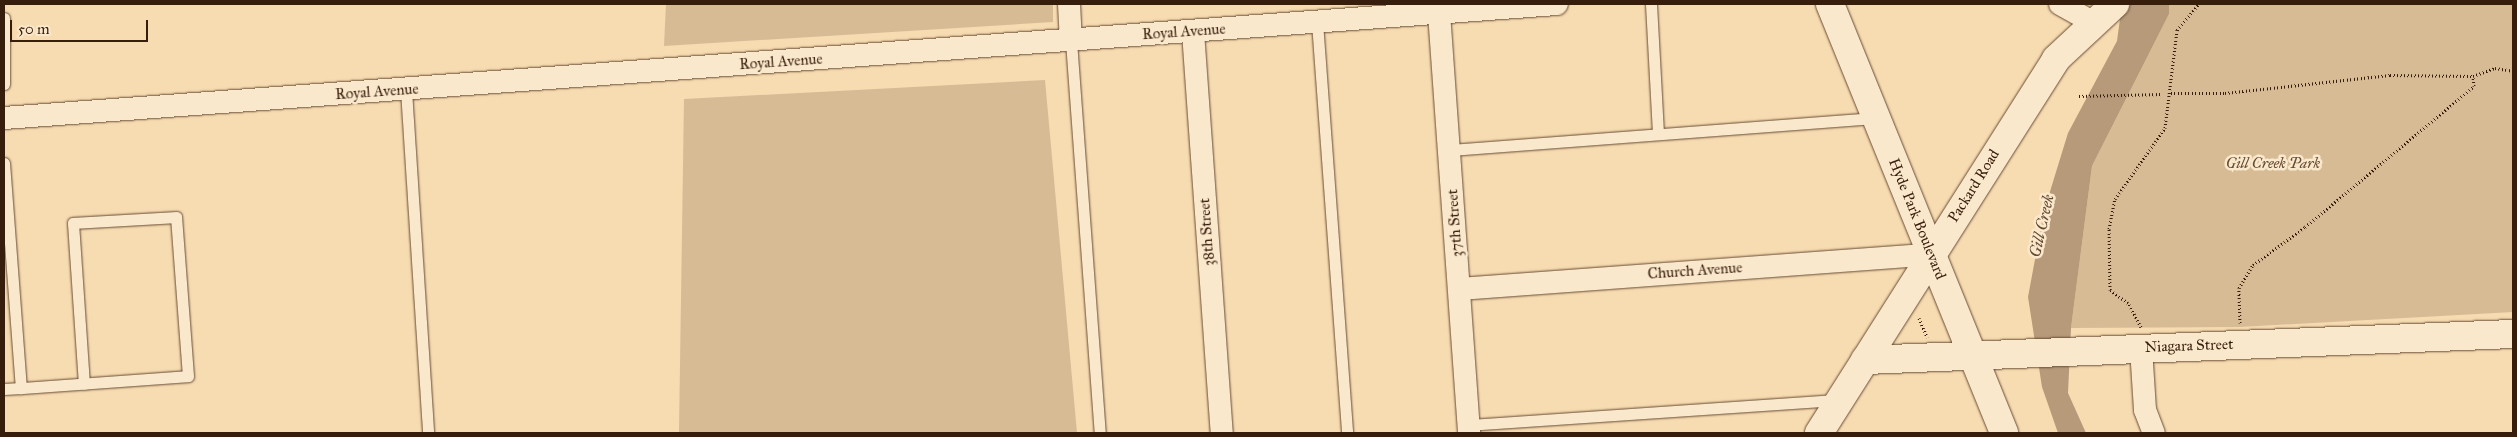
<!DOCTYPE html>
<html>
<head>
<meta charset="utf-8">
<style>
  body { margin:0 }
  #map { position:relative; width:2517px; height:437px; overflow:hidden; background:#f7dbb1; font-family:"IM FELL Great Primer",serif }
  div>[style] { position:absolute }
  [style*='--x'] { left:calc(var(--x)*1px); top:calc(var(--y)*1px); width:calc(var(--w)*1px); rotate:calc(var(--a)*1deg) }
  .green>* { inset:0; background:#d6bb95 }
  .water>* { inset:0; background:#b69a79 }
  .path>* { height:3px; margin-top:-1.5px; transform-origin:0; background:repeating-linear-gradient(90deg,#371d0b 0 1px,transparent 0 3.5px) }
  .roads { filter:drop-shadow(0 0 1px #674c34) drop-shadow(0 0 1px #674c34) }
  .service>* { height:11px; margin:-5.5px; padding:0 5.5px; transform-origin:5.5px; border-radius:5.5px; background:#fae8cc }
  .minor>* { height:22px; margin:-11px; padding:0 11px; transform-origin:11px; border-radius:11px; background:#fae8cc }
  .tertiary>* { height:28px; margin:-14px; padding:0 14px; transform-origin:14px; border-radius:14px; background:#fae8cc }
  .secondary>* { height:28px; margin:-14px; padding:0 14px; transform-origin:14px; border-radius:14px; background:#fae8cc }
  span { translate:-50% -50%; white-space:nowrap; text-align:center; line-height:1.15; -webkit-text-stroke:5px #fae8cc; paint-order:stroke }
  .street-label { font-size:15px; color:#371d0b }
  .park-label { font-size:15px; color:#674c34; font-style:italic }
  .water-label { font-size:16px; color:#634932; font-style:italic }
  .frame { position:absolute; inset:0; border:5px solid #371d0b; pointer-events:none }
  .scale { position:absolute; left:10px; top:20px; width:138px; height:22px; box-sizing:border-box; border:2px solid #371d0b; border-top:0; padding-left:6px; font-size:15px; line-height:18px; white-space:nowrap; color:#371d0b; -webkit-text-stroke:4px #fae8cc; paint-order:stroke }
</style>
</head>
<body>
<div id="map">
  <div class="green">
    <i style="clip-path:polygon(666px 4px,1053px 4px,1053px 22px,664px 46px)"></i>
    <i style="clip-path:polygon(2169px 4px,2513px 4px,2513px 312px,2240px 327px,2071px 328px,2092px 166px,2169px 14px)"></i>
    <i style="clip-path:polygon(1045px 80px,1077px 433px,679px 433px,684px 99px)"></i>
  </div>
  <div class="water">
    <i style="clip-path:polygon(2122px 4px,2169px 4px,2169px 14px,2092px 166px,2071px 328px,2068px 393px,2086px 433px,2058px 433px,2042px 387px,2028px 297px,2044px 211px,2068px 133px,2117px 41px)"></i>
  </div>
  <div class="path">
    <i style="--x:2171;--y:93;--w:54;--a:0"></i>
    <i style="--x:2225;--y:93;--w:166;--a:-6.2"></i>
    <i style="--x:2390;--y:75;--w:83;--a:0.7"></i>
    <i style="--x:2473;--y:76;--w:23;--a:-20"></i>
    <i style="--x:2495;--y:68;--w:18;--a:9"></i>
    <i style="--x:2079;--y:96;--w:84;--a:-1.4"></i>
    <i style="--x:1919;--y:318;--w:21;--a:67"></i>
    <i style="--x:2240;--y:323;--w:35;--a:-92"></i>
    <i style="--x:2239;--y:288;--w:27;--a:-59"></i>
    <i style="--x:2253;--y:265;--w:64;--a:-36.2"></i>
    <i style="--x:2305;--y:227;--w:220;--a:-39.8"></i>
    <i style="--x:2474;--y:86;--w:10;--a:-96"></i>
    <i style="--x:2141;--y:327;--w:27;--a:-118"></i>
    <i style="--x:2128;--y:303;--w:22;--a:-144"></i>
    <i style="--x:2110;--y:290;--w:61;--a:-90.9"></i>
    <i style="--x:2109;--y:229;--w:31;--a:-79"></i>
    <i style="--x:2115;--y:199;--w:87;--a:-54.8"></i>
    <i style="--x:2165;--y:128;--w:99;--a:-83"></i>
    <i style="--x:2177;--y:30;--w:34;--a:-50"></i>
  </div>
  <div class="roads">
    <div class="service">
      <i style="--x:1651;--y:4;--w:130;--a:86.9"></i>
      <i style="--x:4;--y:18;--w:66;--a:90"></i>
      <i style="--x:1317;--y:22;--w:412;--a:85.8"></i>
      <i style="--x:1071;--y:41;--w:393;--a:85.8"></i>
      <i style="--x:406;--y:90;--w:344;--a:86.3"></i>
      <i style="--x:1449;--y:150;--w:428;--a:-4.3"></i>
      <i style="--x:4;--y:163;--w:226;--a:85.7"></i>
      <i style="--x:21;--y:388;--w:17;--a:177"></i>
      <i style="--x:21;--y:388;--w:167;--a:-4.1"></i>
      <i style="--x:188;--y:376;--w:159;--a:-94.3"></i>
      <i style="--x:176;--y:217;--w:103;--a:176.7"></i>
      <i style="--x:73;--y:223;--w:161;--a:86.1"></i>
      <i style="--x:1468;--y:425;--w:371;--a:-3.9"></i>
    </div>
    <div class="minor">
      <i style="--x:1069;--y:4;--w:37;--a:87"></i>
      <i style="--x:2060;--y:4;--w:38;--a:29"></i>
      <i style="--x:1439;--y:13;--w:421;--a:85.9"></i>
      <i style="--x:1193;--y:32;--w:402;--a:85.9"></i>
      <i style="--x:4;--y:118;--w:1557;--a:-4.2"></i>
      <i style="--x:1460;--y:289;--w:472;--a:-4.2"></i>
      <i style="--x:2141;--y:348;--w:62;--a:86.3"></i>
      <i style="--x:2145;--y:410;--w:25;--a:69"></i>
    </div>
    <div class="tertiary">
      <i style="--x:1865;--y:360;--w:649;--a:-2.3"></i>
      <i style="--x:1819;--y:433;--w:443;--a:-57.6"></i>
      <i style="--x:2056;--y:59;--w:81;--a:-43"></i>
    </div>
    <div class="secondary">
      <i style="--x:1830;--y:4;--w:463;--a:67.9"></i>
    </div>
  </div>
  <div class="street-label">
    <span style="left:1184px;top:32px;rotate:-4deg">Royal Avenue</span>
    <span style="left:781px;top:62px;rotate:-4deg">Royal Avenue</span>
    <span style="left:377px;top:92px;rotate:-4deg">Royal Avenue</span>
    <span style="left:1974px;top:186px;rotate:-58deg">Packard Road</span>
    <span style="left:1917px;top:219px;rotate:68deg">Hyde Park Boulevard</span>
    <span style="left:1455px;top:223px;rotate:-94deg">37th Street</span>
    <span style="left:1207px;top:232px;rotate:-94deg">38th Street</span>
    <span style="left:1695px;top:271px;rotate:-4deg">Church Avenue</span>
    <span style="left:2189px;top:346px;rotate:-2deg">Niagara Street</span>
  </div>
  <div class="park-label">
    <span style="left:2273px;top:164px">Gill Creek Park</span>
  </div>
  <div class="water-label">
    <span style="left:2042px;top:226px;rotate:-77deg">Gill Creek</span>
  </div>
  <div class="frame"></div>
  <div class="scale">50 m</div>
</div>
</body>
</html>
